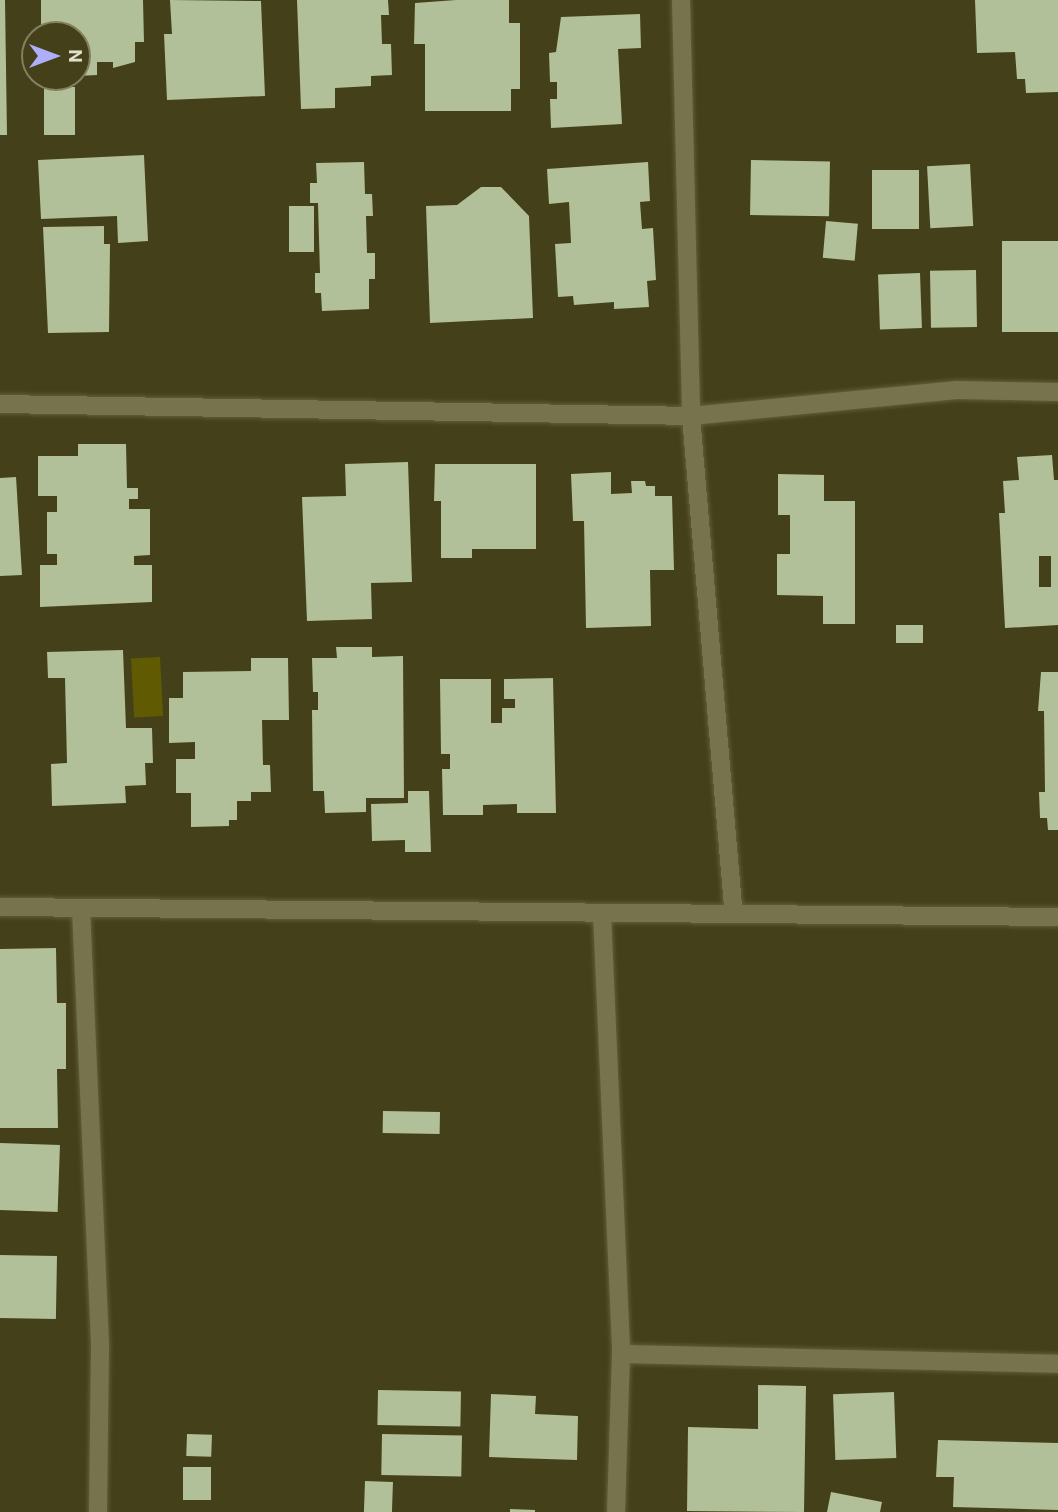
<!DOCTYPE html>
<html>
<head>
<meta charset="utf-8">
<style>
  body { margin:0 }
  #map { position:relative; width:1058px; height:1512px; overflow:hidden; background:#44411a; font-family:Roboto,sans-serif }
  div>[style] { position:absolute }
  [style*='--x'] { left:calc(var(--x)*1px); top:calc(var(--y)*1px); width:calc(var(--w)*1px); rotate:calc(var(--a)*1deg) }
  .water>* { inset:0; background:#605a03; transform-origin:0 0 }
  .building>* { inset:0; background:#b1c098; transform-origin:0 0 }
  .roads { filter:drop-shadow(0 0 2px #615e3d) drop-shadow(0 0 2px #615e3d) }
  .minor>* { height:18px; margin:-9px; padding:0 9px; transform-origin:9px; border-radius:9px; background:#77744d }
  span { translate:-50% -50%; white-space:nowrap; text-align:center; line-height:1.15; -webkit-text-stroke:7px #44411a; paint-order:stroke }
  .north { position:absolute; left:21px; top:21px; width:70px; height:70px; box-sizing:border-box; background:#44411a; border:2px solid #828060; border-radius:50%; rotate:90deg; font-size:19px; font-weight:700; line-height:28px; text-align:center; color:#e0dfca }
  .north::after { content:''; display:block; margin:auto; width:24px; height:32px; background:#afaefa; clip-path:polygon(50% 0,100% 100%,50% 72%,0 100%) }
</style>
</head>
<body>
<div id="map">
  <div class="water">
    <i style="left:160px;top:657px;width:59px;height:29px;rotate:87deg"></i>
  </div>
  <div class="building">
    <i style="clip-path:polygon(0 0,5px 0,7px 135px,0 135px)"></i>
    <i style="clip-path:polygon(41px 0,143px 0,144px 42px,135px 42px,135px 62px,113px 68px,113px 62px,97px 62px,97px 75px,77px 76px,77px 35px,41px 35px)"></i>
    <i style="clip-path:polygon(170px 0,261px 1px,265px 96px,167px 100px,164px 34px,172px 34px)"></i>
    <i style="clip-path:polygon(297px 0,388px 0,389px 15px,381px 15px,382px 44px,391px 44px,392px 75px,371px 76px,371px 86px,335px 88px,335px 108px,301px 109px)"></i>
    <i style="clip-path:polygon(456px 0,509px 0,509px 23px,520px 23px,520px 89px,511px 89px,511px 111px,425px 111px,425px 44px,414px 44px,415px 3px)"></i>
    <i style="clip-path:polygon(975px 0,1058px 0,1058px 92px,1026px 93px,1025px 79px,1017px 79px,1015px 52px,977px 53px)"></i>
    <i style="clip-path:polygon(640px 14px,641px 48px,618px 49px,622px 124px,551px 128px,550px 99px,557px 99px,557px 82px,550px 82px,549px 53px,556px 52px,561px 17px)"></i>
    <i style="left:44px;top:87px;width:31px;height:48px"></i>
    <i style="clip-path:polygon(144px 155px,148px 241px,118px 243px,117px 216px,41px 219px,38px 160px)"></i>
    <i style="left:751px;top:160px;width:79px;height:55px;rotate:1deg"></i>
    <i style="clip-path:polygon(364px 162px,365px 194px,372px 194px,373px 216px,366px 216px,367px 253px,375px 253px,375px 279px,369px 279px,369px 309px,322px 311px,321px 293px,315px 293px,315px 273px,320px 273px,318px 203px,310px 203px,310px 183px,317px 183px,316px 163px)"></i>
    <i style="clip-path:polygon(648px 162px,650px 201px,640px 202px,642px 229px,653px 228px,656px 280px,647px 281px,649px 307px,614px 309px,614px 302px,574px 305px,573px 296px,558px 297px,555px 244px,571px 243px,569px 202px,549px 204px,547px 169px)"></i>
    <i style="left:970px;top:164px;width:62px;height:43px;rotate:87deg"></i>
    <i style="left:872px;top:170px;width:47px;height:59px"></i>
    <i style="clip-path:polygon(481px 187px,501px 187px,529px 216px,533px 318px,430px 323px,426px 206px,457px 205px)"></i>
    <i style="left:289px;top:206px;width:25px;height:46px"></i>
    <i style="left:826px;top:221px;width:32px;height:37px;rotate:5deg"></i>
    <i style="clip-path:polygon(104px 226px,104px 244px,110px 244px,109px 332px,48px 333px,43px 227px)"></i>
    <i style="left:1058px;top:241px;width:91px;height:56px;rotate:90deg"></i>
    <i style="left:976px;top:270px;width:57px;height:46px;rotate:89deg"></i>
    <i style="left:920px;top:273px;width:55px;height:42px;rotate:88deg"></i>
    <i style="clip-path:polygon(78px 444px,126px 444px,127px 488px,138px 488px,138px 499px,129px 499px,129px 509px,150px 509px,150px 555px,134px 556px,134px 565px,152px 565px,152px 602px,40px 607px,40px 565px,57px 565px,57px 554px,47px 554px,47px 512px,57px 512px,57px 496px,38px 496px,38px 456px,78px 456px)"></i>
    <i style="clip-path:polygon(evenodd,1052px 455px,1054px 480px,1058px 480px,1058px 625px,1005px 628px,999px 513px,1005px 513px,1003px 481px,1019px 480px,1017px 457px,1052px 455px,1039px 556px,1051px 556px,1051px 587px,1039px 587px,1039px 556px)"></i>
    <i style="clip-path:polygon(408px 462px,412px 582px,371px 583px,372px 619px,307px 621px,302px 497px,346px 496px,345px 464px)"></i>
    <i style="clip-path:polygon(435px 464px,536px 464px,536px 549px,472px 549px,472px 558px,441px 558px,441px 501px,434px 501px)"></i>
    <i style="clip-path:polygon(611px 472px,611px 494px,632px 493px,631px 481px,645px 481px,646px 486px,655px 486px,655px 496px,672px 496px,674px 570px,650px 570px,651px 626px,586px 628px,584px 521px,573px 521px,571px 474px)"></i>
    <i style="clip-path:polygon(778px 474px,824px 475px,824px 501px,855px 501px,855px 624px,823px 624px,823px 596px,777px 595px,777px 554px,790px 554px,790px 515px,778px 515px)"></i>
    <i style="clip-path:polygon(16px 477px,22px 575px,0 576px,0 478px)"></i>
    <i style="left:896px;top:625px;width:27px;height:18px"></i>
    <i style="clip-path:polygon(336px 647px,372px 647px,372px 657px,403px 656px,404px 798px,366px 798px,366px 812px,325px 813px,324px 791px,313px 791px,312px 710px,318px 710px,318px 692px,313px 692px,312px 658px,337px 658px)"></i>
    <i style="clip-path:polygon(123px 650px,126px 728px,152px 728px,153px 763px,145px 763px,146px 785px,125px 786px,126px 803px,52px 806px,51px 764px,67px 763px,65px 678px,48px 678px,47px 652px)"></i>
    <i style="clip-path:polygon(251px 658px,288px 658px,289px 720px,262px 720px,263px 765px,270px 765px,271px 792px,251px 792px,251px 801px,237px 801px,237px 820px,229px 820px,229px 826px,191px 827px,191px 793px,176px 793px,176px 759px,195px 759px,195px 742px,169px 743px,169px 698px,183px 698px,183px 672px,251px 671px)"></i>
    <i style="clip-path:polygon(1041px 672px,1058px 672px,1058px 830px,1048px 830px,1047px 818px,1040px 818px,1039px 792px,1045px 792px,1044px 711px,1038px 711px)"></i>
    <i style="clip-path:polygon(553px 678px,556px 813px,517px 813px,517px 804px,483px 805px,483px 815px,443px 815px,442px 769px,450px 769px,450px 754px,441px 754px,440px 679px,491px 679px,491px 723px,502px 723px,502px 708px,515px 708px,515px 699px,504px 699px,504px 679px)"></i>
    <i style="clip-path:polygon(408px 791px,429px 791px,431px 852px,405px 852px,405px 840px,372px 841px,371px 804px,408px 803px)"></i>
    <i style="clip-path:polygon(56px 948px,57px 1003px,66px 1003px,66px 1069px,57px 1069px,58px 1128px,0 1128px,0 949px)"></i>
    <i style="left:383px;top:1111px;width:57px;height:22px;rotate:1deg"></i>
    <i style="left:0;top:1143px;width:60px;height:67px;rotate:2deg"></i>
    <i style="left:0;top:1255px;width:57px;height:63px;rotate:1deg"></i>
    <i style="clip-path:polygon(758px 1385px,806px 1386px,804px 1512px,687px 1511px,688px 1427px,758px 1429px)"></i>
    <i style="left:378px;top:1390px;width:83px;height:35px;rotate:1deg"></i>
    <i style="left:894px;top:1392px;width:66px;height:61px;rotate:88deg"></i>
    <i style="clip-path:polygon(491px 1394px,536px 1396px,535px 1414px,578px 1416px,577px 1460px,489px 1457px)"></i>
    <i style="left:187px;top:1434px;width:25px;height:22px;rotate:2deg"></i>
    <i style="left:382px;top:1434px;width:80px;height:41px;rotate:1deg"></i>
    <i style="clip-path:polygon(938px 1440px,1058px 1443px,1058px 1510px,953px 1507px,954px 1477px,936px 1477px)"></i>
    <i style="left:183px;top:1467px;width:28px;height:33px"></i>
    <i style="left:365px;top:1481px;width:28px;height:31px;rotate:2deg"></i>
    <i style="clip-path:polygon(831px 1492px,882px 1502px,880px 1512px,827px 1512px)"></i>
    <i style="clip-path:polygon(510px 1509px,535px 1510px,535px 1512px,510px 1512px)"></i>
  </div>
  <div class="roads">
    <div class="minor">
      <i style="--x:681;--y:0;--w:416;--a:88.6"></i>
      <i style="--x:691;--y:416;--w:500;--a:85.1"></i>
      <i style="--x:0;--y:404;--w:691;--a:0.99"></i>
      <i style="--x:691;--y:416;--w:267;--a:-5.6"></i>
      <i style="--x:957;--y:390;--w:101;--a:1.1"></i>
      <i style="--x:0;--y:907;--w:1058;--a:0.54"></i>
      <i style="--x:81;--y:908;--w:439;--a:87.5"></i>
      <i style="--x:100;--y:1347;--w:165;--a:90.7"></i>
      <i style="--x:602;--y:913;--w:441;--a:87.5"></i>
      <i style="--x:616;--y:1512;--w:158;--a:-88.2"></i>
      <i style="--x:621;--y:1354;--w:437;--a:1.3"></i>
    </div>
  </div>
  <div class="north">N</div>
</div>
</body>
</html>
